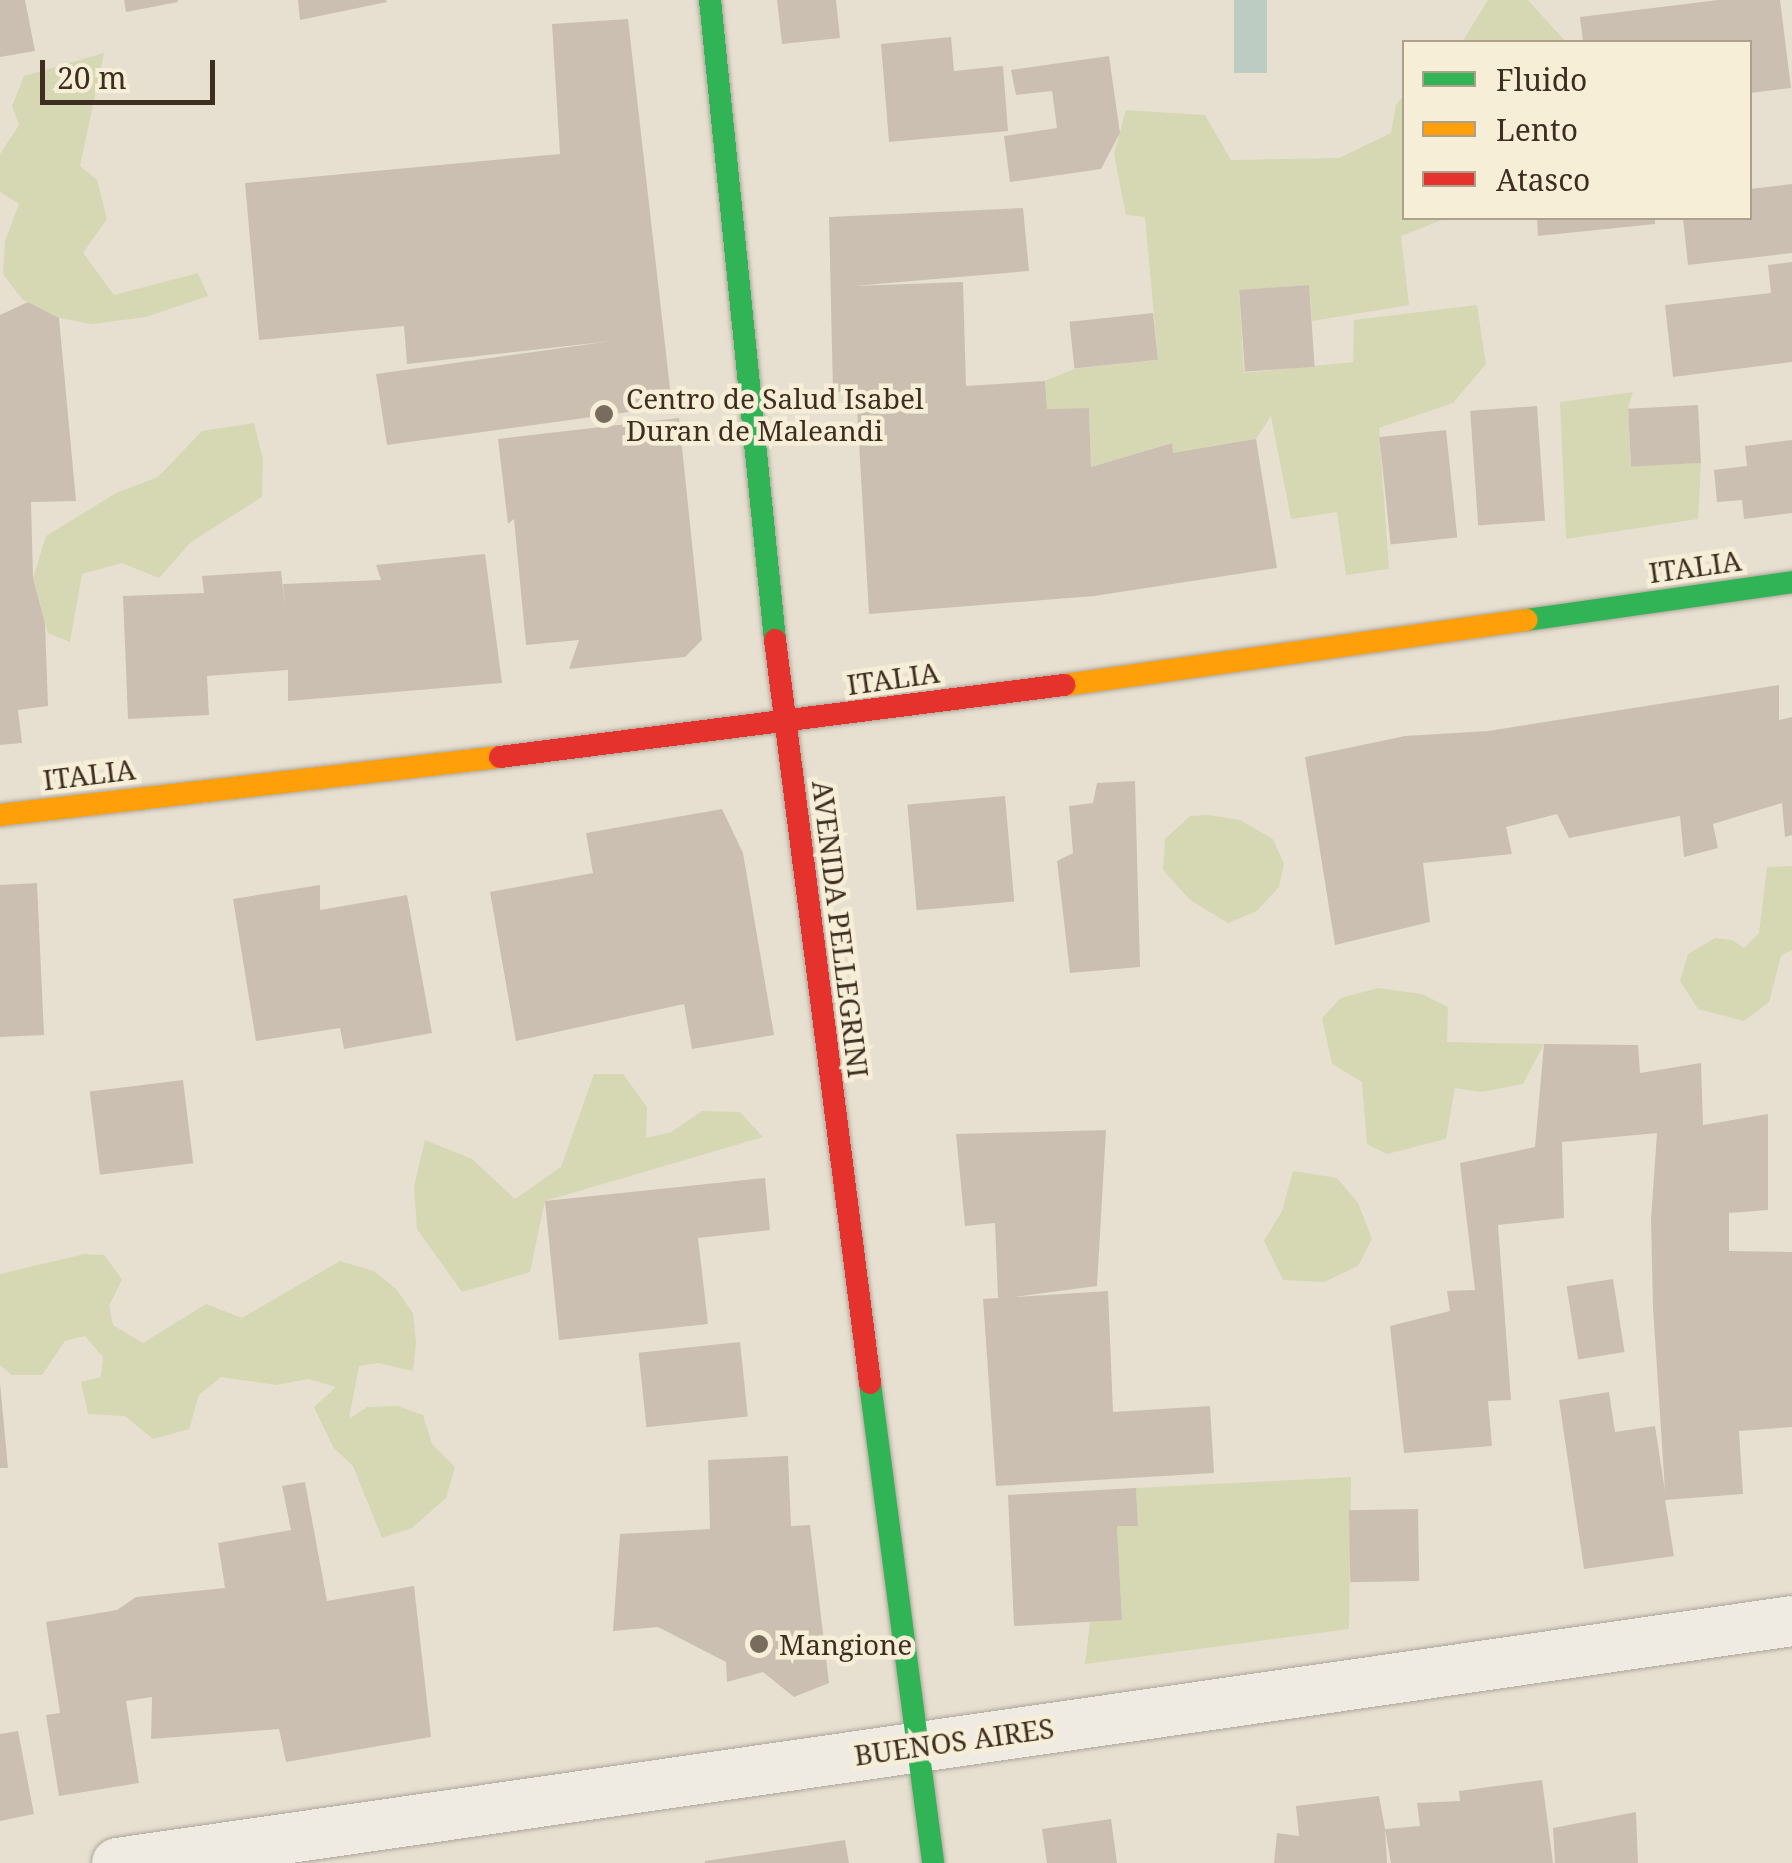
<!DOCTYPE html>
<html>
<head>
<meta charset="utf-8">
<style>
  body { margin:0 }
  #map { position:relative; width:1792px; height:1863px; overflow:hidden; background:#e7e0d1; font-family:"Noto Serif",serif }
  div>[style] { position:absolute }
  [style*='--x'] { left:calc(var(--x)*1px); top:calc(var(--y)*1px); width:calc(var(--w)*1px); rotate:calc(var(--a)*1deg) }
  .green>* { inset:0; background:#d6d7b3 }
  .water>* { inset:0; background:#bcccc2; transform-origin:0 0 }
  .building>* { inset:0; background:#cbbfb2; transform-origin:0 0 }
  .roads { filter:drop-shadow(0 0 2px #ada599) drop-shadow(0 0 2px #ada599) }
  .street>* { height:50px; margin:-25px; padding:0 25px; transform-origin:25px; border-radius:25px; background:#efebe3 }
  .fast>* { height:22px; margin:-11px; padding:0 11px; transform-origin:11px; border-radius:11px; background:#30b455 }
  .slow>* { height:22px; margin:-11px; padding:0 11px; transform-origin:11px; border-radius:11px; background:#ff9f0a }
  .jam>* { height:22px; margin:-11px; padding:0 11px; transform-origin:11px; border-radius:11px; background:#e5322d }
  .dots>* { width:28px; height:28px; translate:-50% -50%; box-sizing:border-box; border:5px solid #f7eed8; border-radius:50% }
  span { translate:-50% -50%; white-space:nowrap; text-align:center; line-height:1.15; -webkit-text-stroke:9px #f7eed8; paint-order:stroke }
  .poi-label { font-size:28px; color:#3d2e20 }
  .left { translate:0 -50%; text-align:left }
  .street-label { font-size:28px; color:#3d2e20 }
  .legend { position:absolute; left:1402px; top:40px; width:350px; height:180px; box-sizing:border-box; background:#f7eed8; border:2px solid #ada18e; margin:0; padding:12px 18px; list-style:none; font-size:30px; color:#3d2e20 }
  .legend li { display:flex; align-items:center; gap:20px; height:50px }
  .legend b { width:50px; border:2px solid #ada18e }
  .scale { position:absolute; left:40px; top:60px; width:175px; height:45px; box-sizing:border-box; border:5px solid #3d2e20; border-top:0; padding-left:12px; font-size:30px; line-height:35px; white-space:nowrap; color:#3d2e20; -webkit-text-stroke:8px #f7eed8; paint-order:stroke }
</style>
</head>
<body>
<div id="map">
  <div class="green">
    <i style="clip-path:polygon(1488px 0,1528px 0,1566px 42px,1462px 42px)"></i>
    <i style="clip-path:polygon(104px 53px,80px 166px,97px 180px,107px 219px,83px 253px,114px 295px,198px 273px,208px 296px,146px 317px,92px 324px,59px 318px,22px 299px,3px 274px,5px 241px,19px 204px,0 192px,0 154px,19px 125px,12px 106px,24px 76px)"></i>
    <i style="clip-path:polygon(1404px 95px,1404px 218px,1447px 218px,1401px 236px,1409px 305px,1312px 321px,1309px 285px,1239px 290px,1244px 373px,1353px 362px,1354px 320px,1477px 305px,1486px 364px,1453px 403px,1379px 428px,1389px 569px,1346px 575px,1337px 512px,1291px 519px,1271px 416px,1256px 439px,1174px 461px,1171px 443px,1091px 467px,1089px 408px,1047px 409px,1045px 381px,1074px 369px,1158px 360px,1145px 217px,1126px 215px,1114px 154px,1126px 110px,1205px 115px,1231px 160px,1339px 158px,1391px 133px,1396px 105px)"></i>
    <i style="clip-path:polygon(1633px 392px,1628px 408px,1631px 466px,1701px 463px,1698px 519px,1566px 539px,1560px 402px)"></i>
    <i style="clip-path:polygon(254px 423px,263px 459px,262px 497px,191px 542px,159px 578px,122px 563px,82px 574px,70px 642px,48px 633px,33px 578px,46px 536px,116px 493px,158px 477px,202px 431px)"></i>
    <i style="clip-path:polygon(1209px 815px,1240px 820px,1273px 839px,1284px 864px,1279px 887px,1257px 911px,1228px 923px,1190px 900px,1163px 870px,1165px 839px,1190px 816px)"></i>
    <i style="clip-path:polygon(1792px 866px,1792px 950px,1781px 956px,1769px 1002px,1744px 1021px,1698px 1009px,1680px 981px,1688px 954px,1715px 938px,1732px 940px,1744px 948px,1759px 933px,1767px 867px)"></i>
    <i style="clip-path:polygon(1378px 988px,1422px 994px,1448px 1007px,1447px 1042px,1544px 1044px,1523px 1084px,1481px 1092px,1455px 1088px,1446px 1139px,1387px 1154px,1367px 1144px,1362px 1082px,1332px 1064px,1322px 1018px,1341px 998px)"></i>
    <i style="clip-path:polygon(594px 1074px,623px 1074px,647px 1107px,646px 1138px,671px 1132px,702px 1111px,740px 1112px,763px 1137px,545px 1201px,530px 1272px,462px 1292px,417px 1229px,414px 1186px,425px 1140px,472px 1159px,515px 1199px,561px 1167px)"></i>
    <i style="clip-path:polygon(1293px 1171px,1337px 1178px,1358px 1203px,1372px 1239px,1358px 1266px,1324px 1282px,1283px 1280px,1264px 1241px,1282px 1211px)"></i>
    <i style="clip-path:polygon(84px 1254px,104px 1255px,122px 1279px,109px 1306px,113px 1325px,143px 1343px,206px 1304px,242px 1318px,340px 1261px,374px 1271px,396px 1289px,413px 1313px,416px 1343px,413px 1371px,377px 1363px,359px 1366px,349px 1419px,367px 1407px,398px 1406px,423px 1415px,432px 1444px,455px 1467px,446px 1498px,412px 1528px,382px 1538px,353px 1466px,333px 1447px,314px 1407px,336px 1387px,308px 1379px,276px 1385px,221px 1377px,199px 1395px,189px 1429px,153px 1439px,125px 1416px,88px 1414px,81px 1382px,101px 1377px,103px 1357px,85px 1336px,65px 1341px,42px 1375px,12px 1375px,0 1365px,0 1274px)"></i>
    <i style="clip-path:polygon(1351px 1477px,1349px 1629px,1085px 1664px,1090px 1622px,1122px 1619px,1117px 1526px,1138px 1525px,1136px 1488px)"></i>
  </div>
  <div class="water">
    <i style="left:1234px;top:0;width:33px;height:73px"></i>
  </div>
  <div class="building">
    <i style="clip-path:polygon(0 0,25px 0,35px 51px,0 57px)"></i>
    <i style="clip-path:polygon(124px 0,178px 0,178px 2px,126px 12px)"></i>
    <i style="clip-path:polygon(298px 0,386px 0,387px 2px,300px 20px)"></i>
    <i style="clip-path:polygon(777px 0,836px 0,840px 38px,782px 44px)"></i>
    <i style="clip-path:polygon(1718px 0,1780px 0,1791px 88px,1750px 93px,1750px 42px,1583px 42px,1580px 17px)"></i>
    <i style="clip-path:polygon(628px 19px,672px 406px,387px 445px,376px 374px,612px 341px,407px 364px,404px 326px,259px 340px,245px 183px,560px 154px,552px 24px)"></i>
    <i style="clip-path:polygon(951px 37px,954px 71px,1003px 66px,1008px 131px,889px 142px,881px 44px)"></i>
    <i style="clip-path:polygon(1109px 56px,1120px 133px,1101px 169px,1010px 182px,1004px 136px,1057px 128px,1052px 91px,1016px 95px,1011px 70px)"></i>
    <i style="clip-path:polygon(1792px 184px,1792px 253px,1688px 265px,1683px 218px,1750px 218px,1750px 189px)"></i>
    <i style="clip-path:polygon(1023px 208px,1029px 271px,853px 286px,963px 282px,966px 386px,1045px 381px,1047px 409px,1089px 408px,1091px 467px,1172px 443px,1173px 453px,1256px 439px,1277px 568px,1094px 596px,869px 614px,856px 391px,833px 392px,829px 217px)"></i>
    <i style="clip-path:polygon(1537px 218px,1655px 218px,1655px 224px,1538px 236px)"></i>
    <i style="clip-path:polygon(1792px 262px,1792px 362px,1673px 377px,1665px 305px,1771px 293px,1768px 265px)"></i>
    <i style="left:1309px;top:285px;width:82px;height:70px;rotate:86deg"></i>
    <i style="clip-path:polygon(28px 302px,59px 318px,76px 501px,31px 502px,33px 578px,45px 623px,48px 706px,18px 710px,22px 743px,0 745px,0 315px)"></i>
    <i style="left:1153px;top:313px;width:47px;height:84px;rotate:84deg"></i>
    <i style="left:1698px;top:405px;width:58px;height:70px;rotate:87deg"></i>
    <i style="left:1537px;top:406px;width:115px;height:67px;rotate:86deg"></i>
    <i style="clip-path:polygon(679px 418px,702px 640px,685px 657px,569px 669px,579px 640px,526px 645px,514px 519px,508px 524px,498px 439px)"></i>
    <i style="left:1446px;top:430px;width:108px;height:67px;rotate:84deg"></i>
    <i style="clip-path:polygon(1792px 440px,1792px 513px,1744px 519px,1742px 500px,1717px 502px,1714px 470px,1747px 466px,1745px 446px)"></i>
    <i style="clip-path:polygon(485px 554px,502px 683px,288px 701px,288px 670px,207px 676px,209px 715px,128px 719px,123px 596px,204px 593px,202px 576px,281px 571px,285px 607px,283px 584px,381px 580px,376px 565px)"></i>
    <i style="clip-path:polygon(1779px 685px,1779px 720px,1792px 717px,1792px 835px,1785px 837px,1782px 803px,1713px 824px,1718px 848px,1684px 857px,1680px 816px,1569px 838px,1557px 814px,1506px 827px,1512px 854px,1423px 863px,1430px 922px,1335px 945px,1305px 757px,1405px 736px,1488px 731px)"></i>
    <i style="clip-path:polygon(1135px 781px,1140px 967px,1070px 973px,1057px 861px,1073px 853px,1069px 806px,1093px 803px,1097px 783px)"></i>
    <i style="left:1005px;top:796px;width:106px;height:98px;rotate:85deg"></i>
    <i style="clip-path:polygon(722px 809px,743px 853px,774px 1035px,692px 1049px,684px 1004px,516px 1041px,490px 892px,593px 873px,586px 833px)"></i>
    <i style="clip-path:polygon(37px 883px,44px 1035px,0 1037px,0 885px)"></i>
    <i style="clip-path:polygon(320px 885px,320px 910px,407px 895px,432px 1033px,344px 1049px,340px 1028px,256px 1041px,233px 899px)"></i>
    <i style="clip-path:polygon(1544px 1044px,1638px 1045px,1640px 1073px,1701px 1063px,1703px 1125px,1768px 1114px,1768px 1210px,1729px 1213px,1729px 1251px,1792px 1252px,1792px 1427px,1739px 1431px,1743px 1494px,1665px 1500px,1674px 1556px,1584px 1569px,1559px 1400px,1609px 1392px,1615px 1432px,1655px 1426px,1665px 1491px,1653px 1308px,1651px 1219px,1657px 1133px,1562px 1142px,1564px 1218px,1498px 1225px,1511px 1400px,1488px 1401px,1492px 1446px,1404px 1453px,1390px 1326px,1450px 1311px,1447px 1291px,1475px 1290px,1460px 1163px,1535px 1147px)"></i>
    <i style="left:183px;top:1080px;width:84px;height:94px;rotate:83deg"></i>
    <i style="clip-path:polygon(1106px 1130px,1097px 1286px,1015px 1297px,1108px 1291px,1113px 1412px,1210px 1406px,1214px 1473px,996px 1486px,983px 1299px,998px 1298px,995px 1223px,965px 1226px,956px 1134px)"></i>
    <i style="clip-path:polygon(765px 1178px,770px 1230px,698px 1238px,708px 1324px,559px 1340px,545px 1201px)"></i>
    <i style="left:1613px;top:1279px;width:74px;height:47px;rotate:81deg"></i>
    <i style="left:740px;top:1342px;width:75px;height:102px;rotate:84deg"></i>
    <i style="clip-path:polygon(0 1383px,8px 1468px,0 1468px)"></i>
    <i style="clip-path:polygon(788px 1456px,791px 1526px,810px 1525px,829px 1683px,794px 1697px,763px 1672px,727px 1682px,726px 1662px,658px 1627px,613px 1631px,620px 1534px,710px 1529px,708px 1460px)"></i>
    <i style="clip-path:polygon(305px 1482px,327px 1601px,414px 1586px,431px 1737px,286px 1762px,279px 1729px,151px 1739px,152px 1697px,126px 1701px,139px 1783px,59px 1796px,46px 1715px,60px 1713px,46px 1622px,117px 1610px,136px 1597px,225px 1588px,218px 1543px,291px 1530px,282px 1486px)"></i>
    <i style="clip-path:polygon(1136px 1488px,1138px 1526px,1117px 1526px,1122px 1620px,1014px 1626px,1008px 1495px)"></i>
    <i style="left:1418px;top:1509px;width:72px;height:69px;rotate:89deg"></i>
    <i style="clip-path:polygon(18px 1731px,34px 1814px,0 1821px,0 1734px)"></i>
    <i style="clip-path:polygon(1542px 1780px,1553px 1863px,1391px 1863px,1385px 1829px,1387px 1863px,1274px 1863px,1277px 1833px,1299px 1836px,1296px 1806px,1379px 1796px,1385px 1829px,1420px 1826px,1417px 1803px,1460px 1801px,1459px 1791px)"></i>
    <i style="clip-path:polygon(1636px 1812px,1638px 1863px,1555px 1863px,1553px 1828px)"></i>
    <i style="clip-path:polygon(1111px 1819px,1117px 1863px,1047px 1863px,1042px 1829px)"></i>
    <i style="clip-path:polygon(845px 1840px,849px 1863px,705px 1863px,705px 1861px)"></i>
  </div>
  <div class="roads">
    <div class="street">
      <i style="--x:117;--y:1863;--w:1692;--a:-8.22"></i>
    </div>
    <div class="fast">
      <i style="--x:710;--y:0;--w:643;--a:84.2"></i>
      <i style="--x:1526;--y:620;--w:269;--a:-8.1"></i>
      <i style="--x:870;--y:1383;--w:484;--a:82.5"></i>
    </div>
    <div class="slow">
      <i style="--x:1064;--y:685;--w:467;--a:-8"></i>
      <i style="--x:0;--y:815;--w:503;--a:-6.62"></i>
    </div>
    <div class="jam">
      <i style="--x:775;--y:640;--w:749;--a:82.71"></i>
      <i style="--x:500;--y:757;--w:569;--a:-7.28"></i>
    </div>
  </div>
  <div class="dots">
    <i style="left:604px;top:414px;background:#786c5e"></i>
    <i style="left:759px;top:1644px;background:#786c5e"></i>
  </div>
  <div class="poi-label">
    <span class="left" style="left:626px;top:414px">Centro de Salud Isabel<br>Duran de Maleandi</span>
    <span class="left" style="left:779px;top:1644px">Mangione</span>
  </div>
  <div class="street-label">
    <span style="left:1695px;top:566px;rotate:-8deg">ITALIA</span>
    <span style="left:893px;top:678px;rotate:-8deg">ITALIA</span>
    <span style="left:89px;top:774px;rotate:-7deg">ITALIA</span>
    <span style="left:841px;top:929px;rotate:83deg">AVENIDA PELLEGRINI</span>
    <span style="left:954px;top:1741px;rotate:-8deg">BUENOS AIRES</span>
  </div>
  <ul class="legend">
  <li><b style="height:12px;background:#30b455"></b>Fluido</li>
  <li><b style="height:12px;background:#ff9f0a"></b>Lento</li>
  <li><b style="height:12px;background:#e5322d"></b>Atasco</li>
  </ul>
  <div class="scale">20 m</div>
</div>
</body>
</html>
